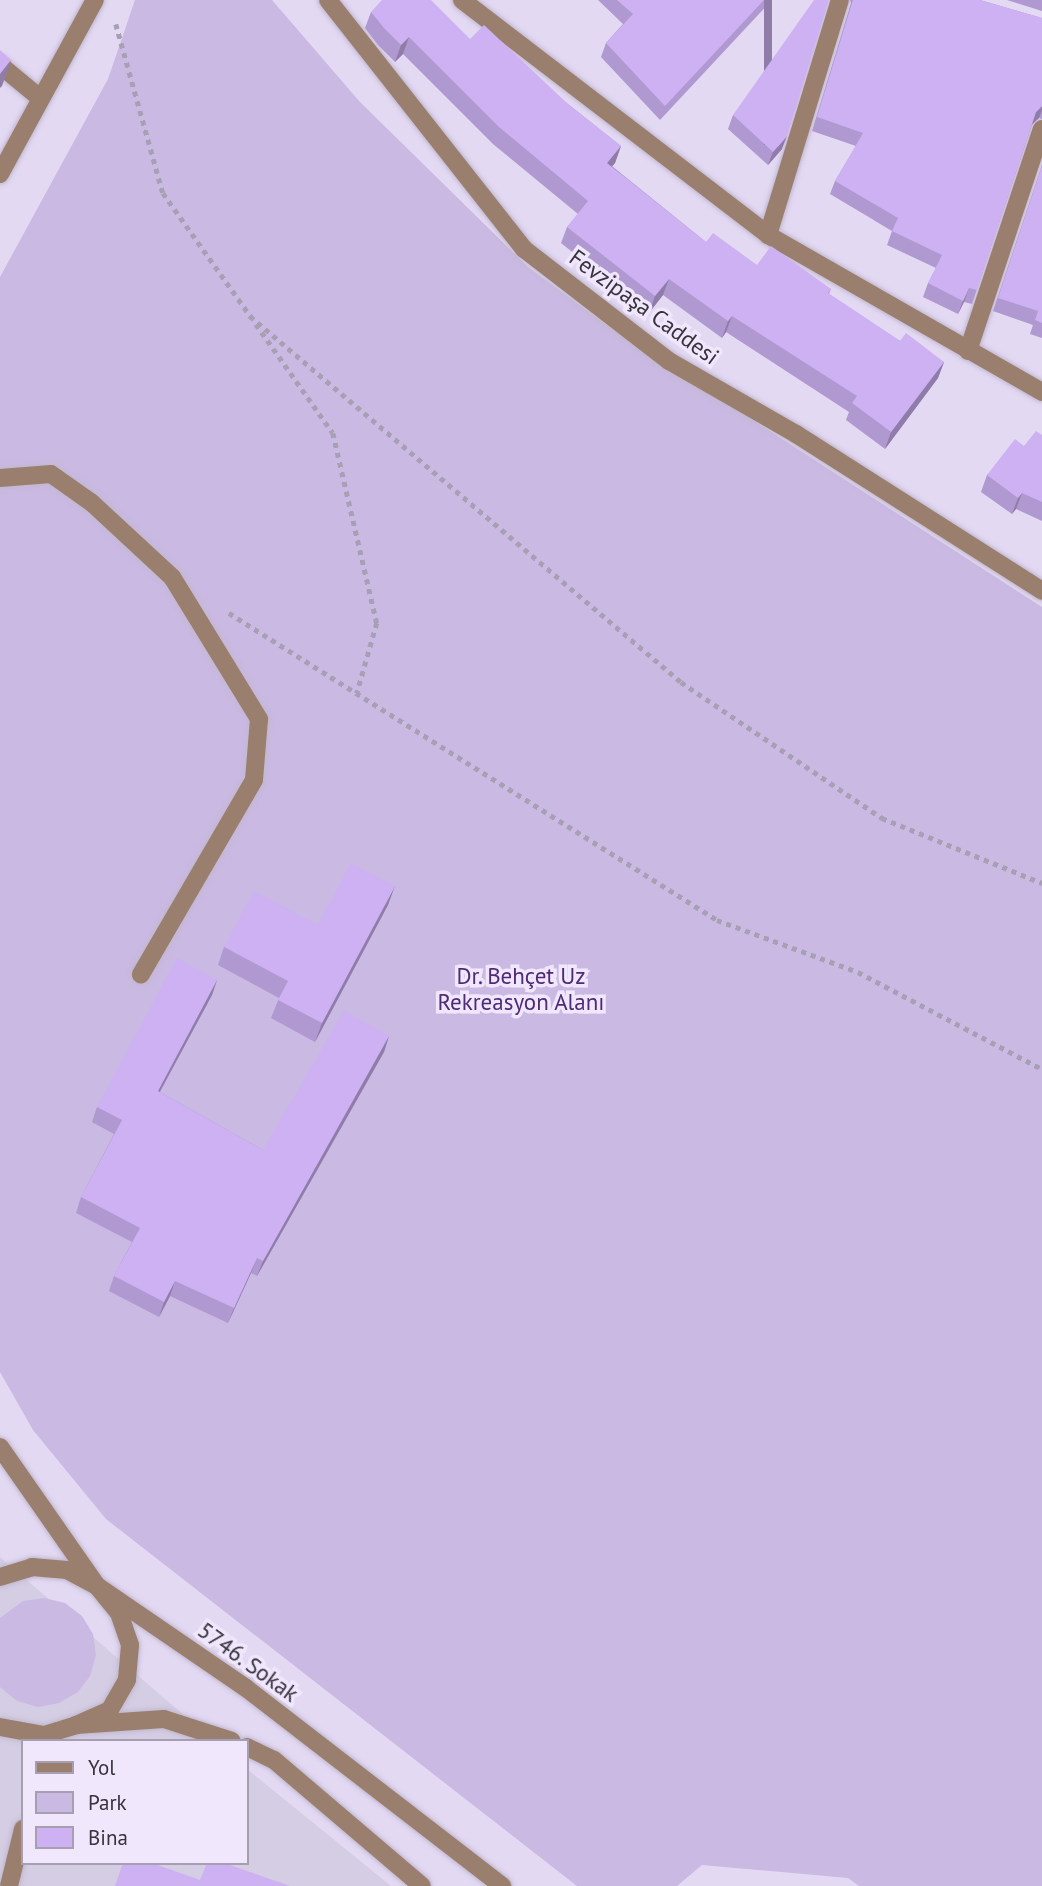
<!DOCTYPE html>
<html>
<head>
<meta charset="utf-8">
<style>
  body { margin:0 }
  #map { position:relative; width:1042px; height:1886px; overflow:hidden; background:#e3d9f3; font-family:"PT Sans",sans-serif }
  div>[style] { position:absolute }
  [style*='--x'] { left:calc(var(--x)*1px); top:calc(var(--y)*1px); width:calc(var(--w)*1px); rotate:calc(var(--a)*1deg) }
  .industrial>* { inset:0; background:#d4cde3 }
  .green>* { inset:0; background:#cab9e2 }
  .path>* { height:4.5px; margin-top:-2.25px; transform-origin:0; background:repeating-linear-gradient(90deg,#a79fb3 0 5px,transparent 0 10px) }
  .roads { filter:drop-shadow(0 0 2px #c1b8cf) drop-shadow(0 0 2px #c1b8cf) }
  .minor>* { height:18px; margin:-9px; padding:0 9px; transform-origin:9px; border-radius:9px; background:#9b7f6e }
  .wall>* { inset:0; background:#b098d0 }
  .shaded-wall>* { inset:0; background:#907ca9; transform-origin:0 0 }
  .building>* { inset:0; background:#cdb1f2 }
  span { translate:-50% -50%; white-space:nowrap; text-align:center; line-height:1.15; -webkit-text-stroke:7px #f0e7fd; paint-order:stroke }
  .street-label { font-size:23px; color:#37333d }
  .park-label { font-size:23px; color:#4f2b75 }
  .legend { position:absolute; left:21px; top:1739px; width:228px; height:126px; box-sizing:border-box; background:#f0e7fd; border:2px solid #a69fb0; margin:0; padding:9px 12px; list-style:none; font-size:21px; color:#37333d }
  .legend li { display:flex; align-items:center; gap:14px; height:35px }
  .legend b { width:35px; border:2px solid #a69fb0 }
</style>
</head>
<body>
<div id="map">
  <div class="industrial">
    <i style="clip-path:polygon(0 1557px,214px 1741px,23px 1741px,23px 1863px,247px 1863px,247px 1769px,391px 1886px,0 1886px)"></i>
  </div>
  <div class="green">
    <i style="clip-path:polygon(135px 0,272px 0,360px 102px,528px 267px,615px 331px,1042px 607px,1042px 1886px,859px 1886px,848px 1878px,702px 1865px,677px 1886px,577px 1886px,106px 1519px,33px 1430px,0 1372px,0 277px,108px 79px)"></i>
    <i style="clip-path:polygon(44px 1598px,65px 1603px,82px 1616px,93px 1634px,96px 1655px,90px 1676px,78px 1692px,59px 1703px,38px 1707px,17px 1701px,0 1687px,0 1618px,23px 1601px)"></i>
  </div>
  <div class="path">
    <i style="--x:116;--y:24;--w:175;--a:74.5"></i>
    <i style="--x:163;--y:193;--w:152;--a:54.6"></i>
    <i style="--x:250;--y:316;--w:565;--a:40.34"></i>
    <i style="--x:681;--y:682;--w:243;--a:34.1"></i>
    <i style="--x:882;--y:818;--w:173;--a:22.1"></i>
    <i style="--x:256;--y:324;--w:133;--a:54.8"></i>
    <i style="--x:333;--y:433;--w:195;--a:77"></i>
    <i style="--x:377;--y:623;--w:73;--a:105.9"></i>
    <i style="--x:229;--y:613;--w:577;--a:32.17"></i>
    <i style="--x:717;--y:920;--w:150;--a:20.2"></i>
    <i style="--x:858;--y:972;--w:208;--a:27.8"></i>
  </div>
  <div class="roads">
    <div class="minor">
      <i style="--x:328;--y:0;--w:317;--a:51.8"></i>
      <i style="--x:524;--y:249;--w:183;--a:37.7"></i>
      <i style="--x:669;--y:361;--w:146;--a:29.9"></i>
      <i style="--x:796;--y:434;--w:292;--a:32.5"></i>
      <i style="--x:462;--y:0;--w:386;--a:37.5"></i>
      <i style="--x:768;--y:235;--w:316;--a:29.8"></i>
      <i style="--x:0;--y:65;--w:52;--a:39.5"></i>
      <i style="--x:0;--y:174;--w:198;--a:-61.4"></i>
      <i style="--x:768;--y:235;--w:246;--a:-73"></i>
      <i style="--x:968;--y:351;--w:234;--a:-71.6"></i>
      <i style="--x:0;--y:478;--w:51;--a:-4.5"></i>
      <i style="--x:51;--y:474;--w:50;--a:35.3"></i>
      <i style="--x:92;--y:503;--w:109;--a:42.8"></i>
      <i style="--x:172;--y:577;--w:167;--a:58.5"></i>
      <i style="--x:259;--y:719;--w:61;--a:94.7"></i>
      <i style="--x:254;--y:780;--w:225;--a:120.2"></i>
      <i style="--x:0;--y:1447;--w:169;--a:55.1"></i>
      <i style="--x:97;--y:1586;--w:181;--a:34.4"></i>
      <i style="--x:246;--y:1688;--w:324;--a:37.7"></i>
      <i style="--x:0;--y:1577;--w:34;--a:-17"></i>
      <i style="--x:32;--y:1567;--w:35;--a:5"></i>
      <i style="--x:67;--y:1570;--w:34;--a:28"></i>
      <i style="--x:97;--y:1586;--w:35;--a:51"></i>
      <i style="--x:119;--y:1613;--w:34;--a:71"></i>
      <i style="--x:130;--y:1645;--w:35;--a:95"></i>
      <i style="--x:127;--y:1680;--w:34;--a:120"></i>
      <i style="--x:110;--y:1710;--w:37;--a:156"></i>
      <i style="--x:0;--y:1727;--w:45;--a:10.3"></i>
      <i style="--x:44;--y:1735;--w:34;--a:-17"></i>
      <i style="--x:76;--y:1725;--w:88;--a:-3.9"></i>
      <i style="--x:164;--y:1719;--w:71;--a:17.9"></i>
      <i style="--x:247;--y:1747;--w:30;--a:26"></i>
      <i style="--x:274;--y:1760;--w:194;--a:40.4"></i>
      <i style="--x:9;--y:1886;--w:59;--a:-76.2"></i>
    </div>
  </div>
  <div class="wall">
    <i style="clip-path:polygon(598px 0,772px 0,660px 120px,601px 57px,606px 43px,623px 24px)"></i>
    <i style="clip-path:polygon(850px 0,980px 0,1042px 18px,1042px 119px,1039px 118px,1032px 125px,972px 304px,964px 302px,958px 314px,923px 297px,928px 283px,936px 268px,887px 245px,892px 231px,830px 194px,835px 181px,856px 146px,812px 131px,851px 3px)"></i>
    <i style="clip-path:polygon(1007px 0,1042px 0,1042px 11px)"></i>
    <i style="clip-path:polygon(371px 12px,470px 39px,568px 104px,621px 146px,615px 163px,612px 166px,706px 242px,757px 265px,831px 289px,829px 294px,900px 341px,944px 362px,938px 378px,885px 449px,846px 420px,849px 412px,726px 332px,722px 338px,663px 295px,649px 313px,561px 243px,567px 227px,578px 214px,493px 144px,403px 54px,395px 62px,378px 45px,365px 28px)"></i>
    <i style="clip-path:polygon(733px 115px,782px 149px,768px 165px,728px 129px)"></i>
    <i style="clip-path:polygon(1042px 165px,1042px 338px,1030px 334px,1033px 325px,993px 311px)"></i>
    <i style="clip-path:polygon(1042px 435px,1042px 521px,1016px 509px,1012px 514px,981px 492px,987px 475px,1024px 446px)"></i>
    <i style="clip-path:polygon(388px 905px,315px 1042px,271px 1018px,279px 998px,218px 965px,224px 947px,318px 925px)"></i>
    <i style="clip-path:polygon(217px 980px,212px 995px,160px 1092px,263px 1150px,389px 1036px,384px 1052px,257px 1276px,251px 1273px,228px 1323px,170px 1296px,159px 1317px,109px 1291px,114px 1276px,132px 1242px,76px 1213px,81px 1197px,114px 1134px,92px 1122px,97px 1107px)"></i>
  </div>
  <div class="shaded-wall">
    <i style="left:764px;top:0;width:8px;height:145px"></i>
    <i style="clip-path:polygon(409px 37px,403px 54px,395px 62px,401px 45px)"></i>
    <i style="clip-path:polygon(11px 60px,2px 86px,0 88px,0 74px)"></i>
    <i style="clip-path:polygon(1042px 106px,1042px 110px,1039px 118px,1031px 125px,1036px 112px)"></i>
    <i style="clip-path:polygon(787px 136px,782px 149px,768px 165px,773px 152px)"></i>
    <i style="clip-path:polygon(621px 146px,615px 163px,601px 179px,607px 163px)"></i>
    <i style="clip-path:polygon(669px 279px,663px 295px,649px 313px,655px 296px)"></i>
    <i style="clip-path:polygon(969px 288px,964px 302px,958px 314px,963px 301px)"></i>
    <i style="clip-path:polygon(732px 316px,726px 332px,722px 338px,728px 321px)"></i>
    <i style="clip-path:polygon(944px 362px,938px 378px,885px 449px,891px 432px)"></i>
    <i style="clip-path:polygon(1022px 493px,1016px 509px,1012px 514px,1018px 498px)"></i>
    <i style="clip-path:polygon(395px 886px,388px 905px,315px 1042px,322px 1023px)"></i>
    <i style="clip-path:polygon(217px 980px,212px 995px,152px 1106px,158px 1091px)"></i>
    <i style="clip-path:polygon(389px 1036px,384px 1052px,257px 1276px,263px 1261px)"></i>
    <i style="clip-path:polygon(257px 1258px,251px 1273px,228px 1323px,234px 1308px)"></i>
    <i style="clip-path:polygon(175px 1281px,170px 1296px,159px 1317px,164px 1302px)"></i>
  </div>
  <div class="building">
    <i style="clip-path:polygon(382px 0,431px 0,470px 39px,484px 25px,568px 104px,621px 146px,607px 163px,706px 242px,713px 233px,757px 265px,771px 246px,831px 289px,828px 293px,900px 341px,906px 333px,944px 362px,891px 432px,852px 403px,857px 396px,732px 316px,728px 321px,669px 279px,655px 296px,567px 227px,588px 201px,499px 127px,409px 37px,401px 45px,384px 28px,371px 12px)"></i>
    <i style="clip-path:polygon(617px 0,764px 0,665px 106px,606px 43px,633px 14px)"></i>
    <i style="clip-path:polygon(814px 0,829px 0,787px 136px,773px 152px,733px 115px)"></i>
    <i style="clip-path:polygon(853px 0,980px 0,1042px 18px,1042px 106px,1036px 112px,977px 290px,969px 288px,963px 301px,928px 283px,942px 255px,892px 231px,898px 218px,835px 181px,863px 133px,817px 117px)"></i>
    <i style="clip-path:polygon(0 50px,11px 60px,0 74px)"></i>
    <i style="clip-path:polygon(1042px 166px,1042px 323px,1035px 320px,1038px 311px,998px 298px)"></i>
    <i style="clip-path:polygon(1036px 431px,1042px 435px,1042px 502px,1022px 493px,1018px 498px,987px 475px,1015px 439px,1024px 446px)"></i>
    <i style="clip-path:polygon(351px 863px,395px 886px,322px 1023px,278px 1000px,288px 981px,224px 947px,254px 891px,318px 925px)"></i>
    <i style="clip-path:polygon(177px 958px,217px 980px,158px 1091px,263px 1150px,344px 1011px,389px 1036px,263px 1261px,257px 1258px,234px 1308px,175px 1281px,164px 1302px,114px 1276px,140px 1228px,81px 1197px,122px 1120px,97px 1107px)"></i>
    <i style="clip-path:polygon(123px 1863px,152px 1863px,200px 1880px,207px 1863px,224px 1863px,290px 1886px,115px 1886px)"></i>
  </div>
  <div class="street-label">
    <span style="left:644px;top:307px;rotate:36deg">Fevzipaşa Caddesi</span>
    <span style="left:248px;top:1662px;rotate:36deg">5746. Sokak</span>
  </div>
  <div class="park-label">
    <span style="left:521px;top:989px">Dr. Behçet Uz<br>Rekreasyon Alanı</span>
  </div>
  <ul class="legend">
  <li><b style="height:9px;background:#9b7f6e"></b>Yol</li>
  <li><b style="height:19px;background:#cab9e2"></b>Park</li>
  <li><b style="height:19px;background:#cdb1f2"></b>Bina</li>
  </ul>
</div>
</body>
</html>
